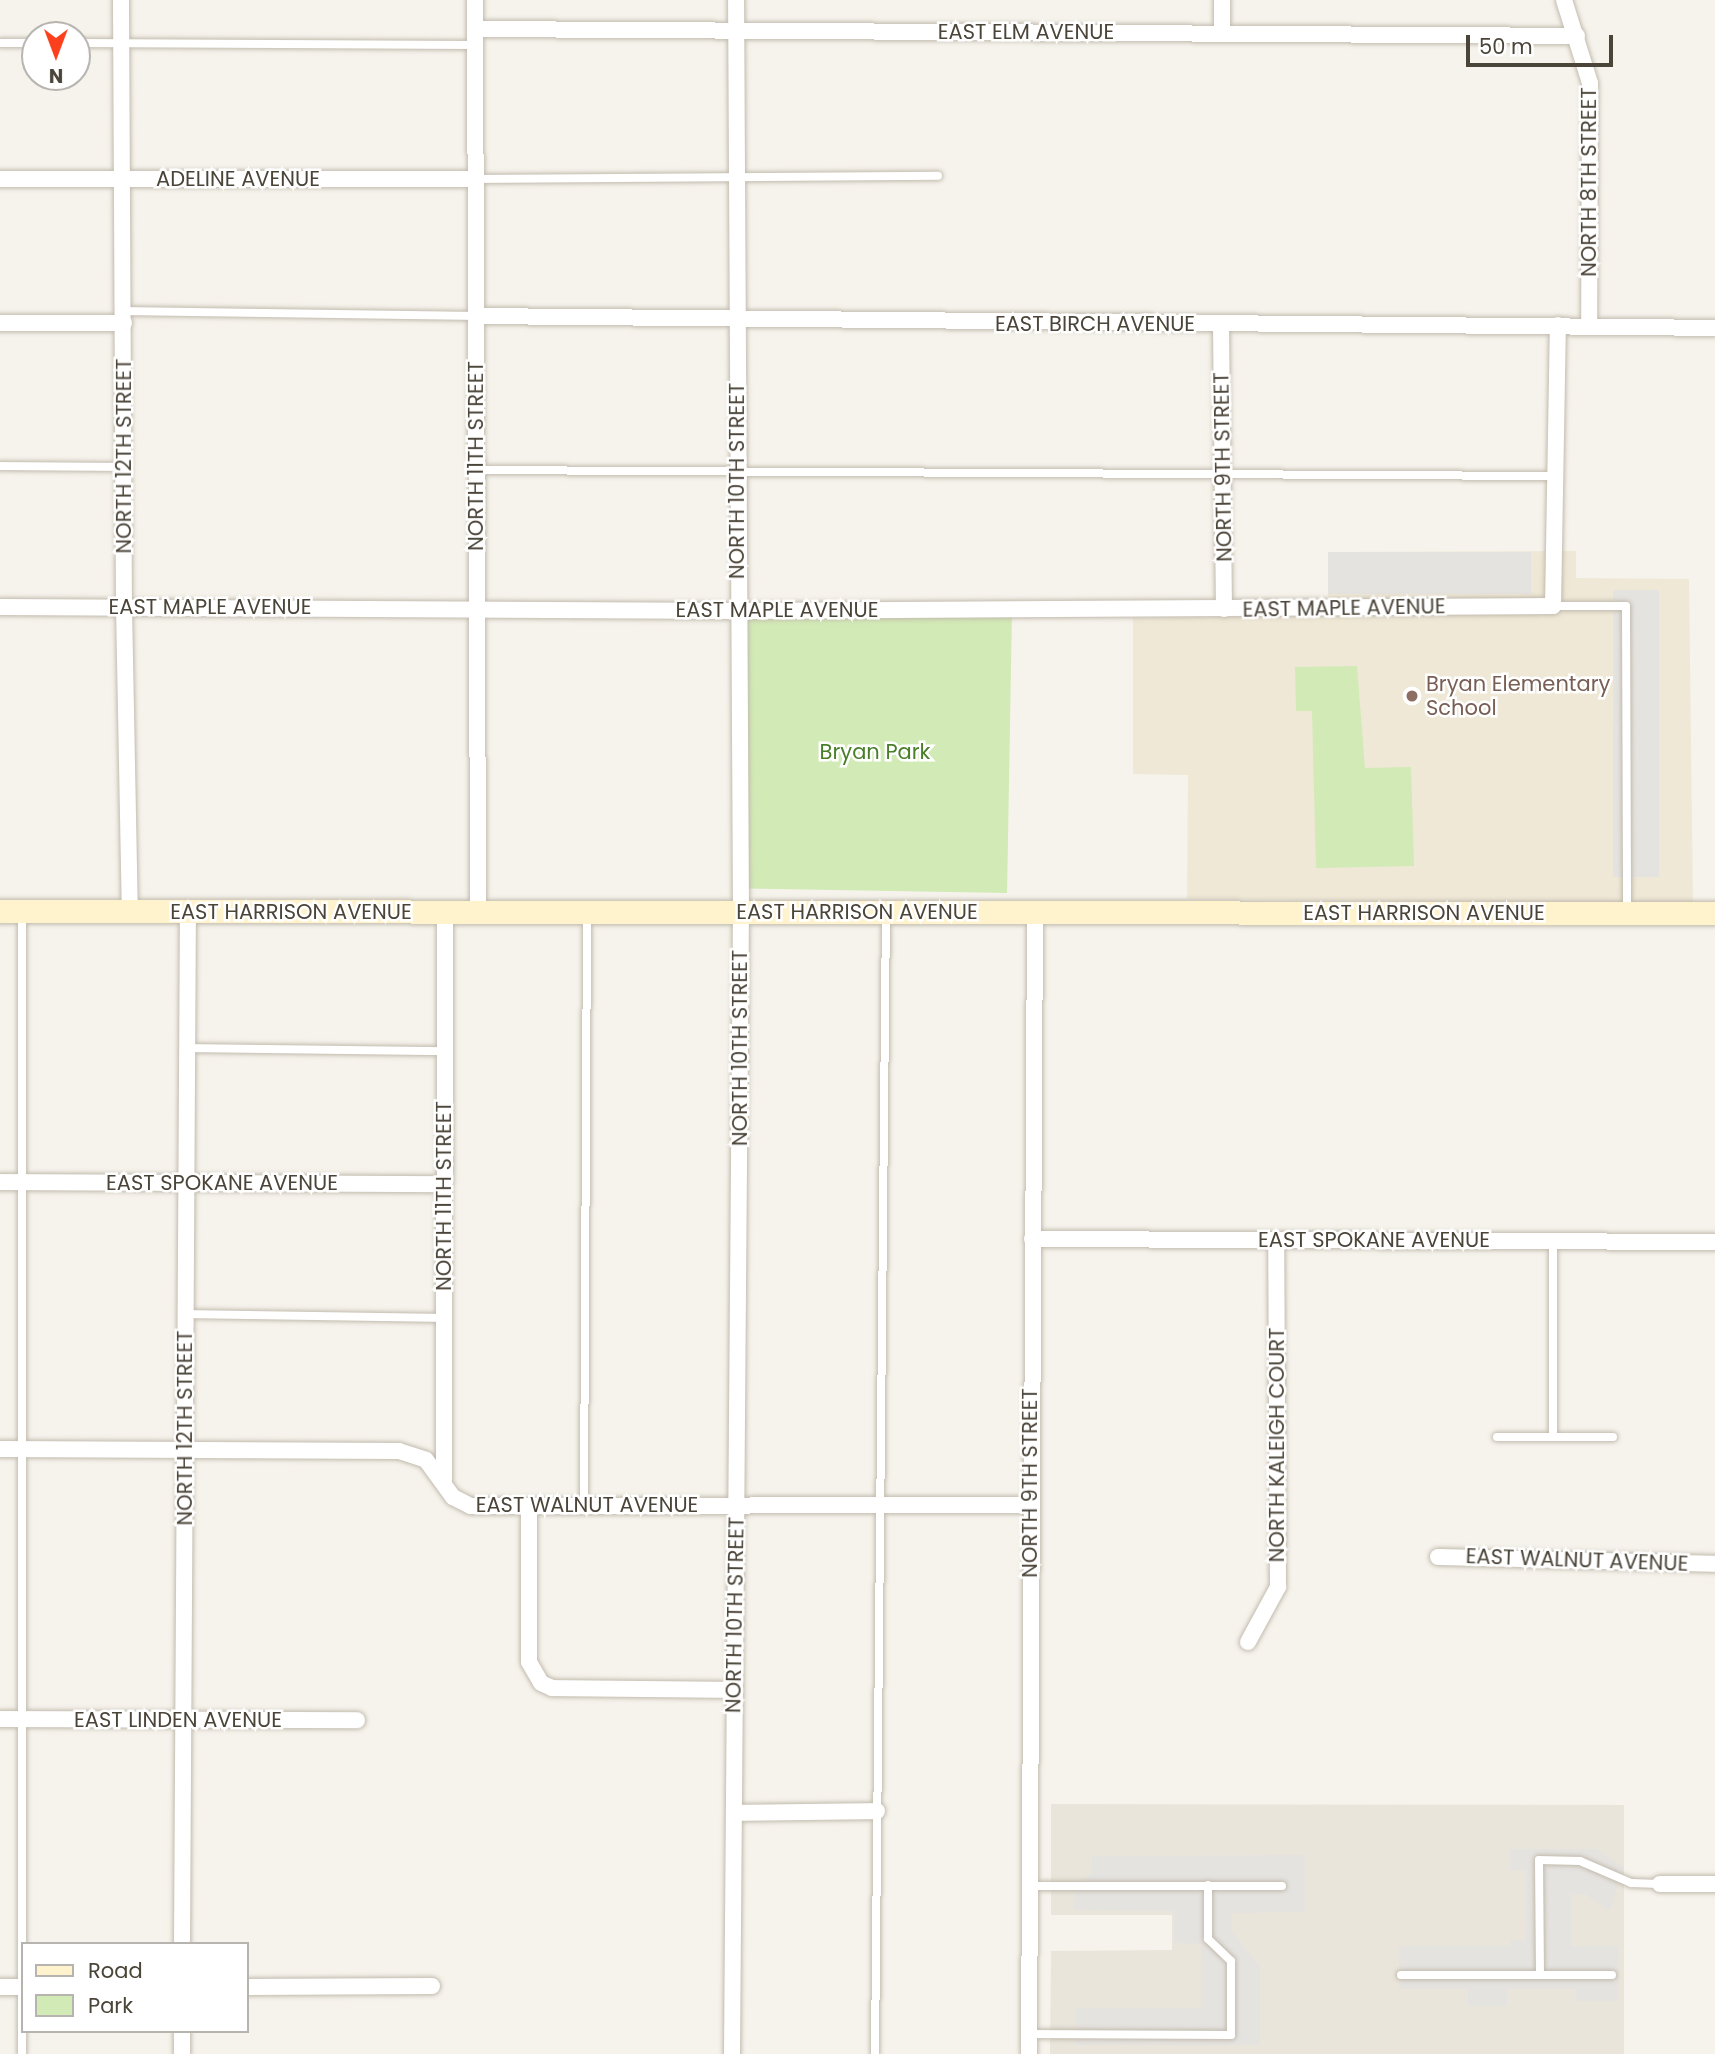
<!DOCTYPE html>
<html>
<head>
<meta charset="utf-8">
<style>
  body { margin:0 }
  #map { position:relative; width:1715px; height:2054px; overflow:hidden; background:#f6f3ec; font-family:Poppins,sans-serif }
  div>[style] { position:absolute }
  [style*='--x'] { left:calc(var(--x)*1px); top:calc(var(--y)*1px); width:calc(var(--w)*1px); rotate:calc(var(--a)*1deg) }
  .residential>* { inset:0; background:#eae5da }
  .education>* { inset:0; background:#efe8d6 }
  .green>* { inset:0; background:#d2eab5; transform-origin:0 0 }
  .parking>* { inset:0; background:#e5e3e0; transform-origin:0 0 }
  .roads { filter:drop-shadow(0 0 2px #c2bbae) drop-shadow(0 0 2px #c2bbae) }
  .lane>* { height:8px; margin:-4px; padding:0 4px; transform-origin:4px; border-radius:4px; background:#fff }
  .street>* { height:16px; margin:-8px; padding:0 8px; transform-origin:8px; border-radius:8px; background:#fff }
  .secondary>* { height:23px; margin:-11.5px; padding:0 11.5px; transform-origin:11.5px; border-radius:11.5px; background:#fff3cd }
  .dots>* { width:19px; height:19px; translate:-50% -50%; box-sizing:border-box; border:4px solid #fff; border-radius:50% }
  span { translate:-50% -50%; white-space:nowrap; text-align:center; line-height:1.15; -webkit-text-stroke:5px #fff; paint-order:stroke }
  .street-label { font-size:21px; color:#4b4439 }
  .education-label { font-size:21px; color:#785e54 }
  .left { translate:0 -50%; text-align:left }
  .park-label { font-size:21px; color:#4a7f2a }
  .legend { position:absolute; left:21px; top:1942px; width:228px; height:91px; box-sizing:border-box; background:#fff; border:2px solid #b7b4b0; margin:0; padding:9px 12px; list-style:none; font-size:21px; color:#4b4439 }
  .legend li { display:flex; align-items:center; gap:14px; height:35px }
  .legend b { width:35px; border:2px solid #b7b4b0 }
  .north { position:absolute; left:21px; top:21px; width:70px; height:70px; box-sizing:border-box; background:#fff; border:2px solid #b7b4b0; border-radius:50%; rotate:180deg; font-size:19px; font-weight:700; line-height:28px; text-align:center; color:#4b4439 }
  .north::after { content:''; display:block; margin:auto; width:24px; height:32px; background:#fc3f1d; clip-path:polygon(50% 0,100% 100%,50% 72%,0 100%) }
  .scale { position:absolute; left:1466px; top:35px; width:147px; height:32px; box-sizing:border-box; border:4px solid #4b4439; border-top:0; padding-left:9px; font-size:21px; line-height:24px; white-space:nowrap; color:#4b4439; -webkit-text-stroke:5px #fff; paint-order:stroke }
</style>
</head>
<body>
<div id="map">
  <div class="residential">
    <i style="clip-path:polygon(1051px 1804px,1624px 1805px,1624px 2054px,1050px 2054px,1051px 1951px,1172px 1950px,1172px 1915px,1051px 1915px)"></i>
  </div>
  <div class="education">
    <i style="clip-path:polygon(1576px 551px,1576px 578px,1689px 579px,1693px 903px,1187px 899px,1188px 775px,1133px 774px,1133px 618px,1328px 616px,1328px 552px)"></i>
  </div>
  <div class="green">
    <i style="left:1012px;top:610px;width:283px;height:274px;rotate:91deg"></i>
    <i style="clip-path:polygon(1357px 666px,1365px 768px,1411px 767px,1414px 866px,1316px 868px,1312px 711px,1296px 711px,1295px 667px)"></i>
  </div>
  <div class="parking">
    <i style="left:1328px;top:552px;width:203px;height:42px"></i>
    <i style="left:1613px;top:590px;width:46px;height:287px"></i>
    <i style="clip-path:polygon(1510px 1849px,1596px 1849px,1624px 1867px,1610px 1911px,1585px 1894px,1571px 1895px,1571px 1946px,1619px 1946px,1618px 2001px,1576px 2001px,1576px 1989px,1507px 1989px,1507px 2006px,1468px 2006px,1468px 1989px,1399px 1989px,1399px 1946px,1510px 1946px,1510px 1940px,1526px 1940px,1526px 1871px,1510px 1870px)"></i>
    <i style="clip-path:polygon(1305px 1855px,1305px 1912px,1232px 1913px,1232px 1932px,1260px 1966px,1260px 2045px,1075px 2045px,1076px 2008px,1201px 2008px,1201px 1944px,1174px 1943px,1174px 1911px,1074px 1910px,1074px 1894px,1092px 1871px,1092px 1856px)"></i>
  </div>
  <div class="roads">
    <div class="lane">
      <i style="--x:0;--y:43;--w:35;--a:0"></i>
      <i style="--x:77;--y:43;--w:398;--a:0.3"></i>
      <i style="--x:476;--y:179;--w:462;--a:-0.4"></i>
      <i style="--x:124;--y:311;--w:352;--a:0.8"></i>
      <i style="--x:0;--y:466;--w:124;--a:0.5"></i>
      <i style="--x:476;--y:470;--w:1079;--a:0.32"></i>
      <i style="--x:1553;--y:606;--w:73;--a:0"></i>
      <i style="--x:1626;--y:606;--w:306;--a:89.8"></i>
      <i style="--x:187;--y:1048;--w:258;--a:0.7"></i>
      <i style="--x:1553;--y:1241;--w:195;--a:90"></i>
      <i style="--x:186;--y:1314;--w:258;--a:0.9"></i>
      <i style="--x:1497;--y:1437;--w:116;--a:0"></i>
      <i style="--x:584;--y:1506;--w:591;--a:-89.71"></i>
      <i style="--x:1029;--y:1886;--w:253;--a:0"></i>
      <i style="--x:1401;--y:1975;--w:139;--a:0"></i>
      <i style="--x:1612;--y:1975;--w:72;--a:180"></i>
      <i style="--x:1540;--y:1975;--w:115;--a:-90.5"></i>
      <i style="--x:1539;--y:1860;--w:41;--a:1.4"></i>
      <i style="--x:1580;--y:1861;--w:56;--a:23.3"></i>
      <i style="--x:1631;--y:1883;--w:29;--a:2"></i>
      <i style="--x:1029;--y:2034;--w:202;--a:0.3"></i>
      <i style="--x:1231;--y:2035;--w:74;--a:-90"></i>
      <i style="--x:1231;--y:1961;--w:32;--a:-136"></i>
      <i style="--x:1208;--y:1939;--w:54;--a:-90"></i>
      <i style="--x:22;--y:2054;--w:1140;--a:-90"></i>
      <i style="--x:875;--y:2054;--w:1141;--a:-89.45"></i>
    </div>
    <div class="street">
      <i style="--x:121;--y:0;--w:607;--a:89.72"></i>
      <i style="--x:124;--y:607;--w:305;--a:88.9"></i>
      <i style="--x:475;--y:0;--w:912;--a:89.81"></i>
      <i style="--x:1222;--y:0;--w:33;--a:90"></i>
      <i style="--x:1564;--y:0;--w:87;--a:72.6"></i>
      <i style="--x:1590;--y:83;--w:242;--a:90.2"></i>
      <i style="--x:475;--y:29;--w:1102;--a:0.36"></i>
      <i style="--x:0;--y:179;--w:475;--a:0"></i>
      <i style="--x:476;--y:316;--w:1239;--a:0.55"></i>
      <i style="--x:0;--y:323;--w:124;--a:0"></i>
      <i style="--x:1221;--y:324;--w:285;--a:89.4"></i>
      <i style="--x:0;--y:607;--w:738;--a:0.31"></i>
      <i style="--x:738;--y:611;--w:815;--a:-0.35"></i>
      <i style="--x:1553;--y:606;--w:281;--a:-89"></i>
      <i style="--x:0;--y:1182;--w:444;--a:0.3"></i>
      <i style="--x:1032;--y:1239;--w:683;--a:0.25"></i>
      <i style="--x:0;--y:1449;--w:399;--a:0.3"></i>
      <i style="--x:399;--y:1451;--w:28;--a:18"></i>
      <i style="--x:426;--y:1460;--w:46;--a:53.9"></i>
      <i style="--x:453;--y:1497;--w:20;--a:27"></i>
      <i style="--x:471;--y:1506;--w:558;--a:-0.1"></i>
      <i style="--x:444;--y:1480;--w:568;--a:-89.9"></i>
      <i style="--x:529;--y:1506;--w:156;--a:90"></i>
      <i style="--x:529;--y:1662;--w:24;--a:60"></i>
      <i style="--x:541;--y:1683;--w:12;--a:24"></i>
      <i style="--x:552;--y:1688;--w:182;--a:0.6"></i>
      <i style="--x:1438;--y:1557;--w:277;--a:1.4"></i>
      <i style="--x:1248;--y:1642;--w:63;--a:-61.4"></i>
      <i style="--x:1278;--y:1587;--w:347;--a:-90.3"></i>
      <i style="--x:0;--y:1719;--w:357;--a:0.2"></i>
      <i style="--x:734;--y:1813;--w:143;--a:-0.8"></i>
      <i style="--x:1660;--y:1884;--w:55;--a:0"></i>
      <i style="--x:182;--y:1944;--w:1032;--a:-89.67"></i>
      <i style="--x:0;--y:1987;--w:23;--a:0"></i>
      <i style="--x:247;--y:1987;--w:185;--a:-0.3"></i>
      <i style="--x:182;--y:2031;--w:23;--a:90"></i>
      <i style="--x:732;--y:2054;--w:1142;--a:-89.55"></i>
      <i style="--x:741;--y:912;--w:912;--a:-90.31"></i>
      <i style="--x:1029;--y:2054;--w:1142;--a:-89.7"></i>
    </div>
    <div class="secondary">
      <i style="--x:0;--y:911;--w:1715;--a:0.07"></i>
    </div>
  </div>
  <div class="dots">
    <i style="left:1412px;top:696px;background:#8d6e63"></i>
  </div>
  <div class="street-label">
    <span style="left:1026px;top:32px">EAST ELM AVENUE</span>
    <span style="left:238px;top:179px">ADELINE AVENUE</span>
    <span style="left:1589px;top:182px;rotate:-90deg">NORTH 8TH STREET</span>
    <span style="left:1095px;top:324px">EAST BIRCH AVENUE</span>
    <span style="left:124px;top:456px;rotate:-90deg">NORTH 12TH STREET</span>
    <span style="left:476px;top:456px;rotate:-90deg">NORTH 11TH STREET</span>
    <span style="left:1223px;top:467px;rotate:-91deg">NORTH 9TH STREET</span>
    <span style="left:737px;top:481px;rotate:-90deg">NORTH 10TH STREET</span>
    <span style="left:210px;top:607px">EAST MAPLE AVENUE</span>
    <span style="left:1344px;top:608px;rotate:-1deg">EAST MAPLE AVENUE</span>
    <span style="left:777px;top:610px">EAST MAPLE AVENUE</span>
    <span style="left:291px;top:912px">EAST HARRISON AVENUE</span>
    <span style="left:857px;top:912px">EAST HARRISON AVENUE</span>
    <span style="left:1424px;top:913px">EAST HARRISON AVENUE</span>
    <span style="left:740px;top:1048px;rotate:-90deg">NORTH 10TH STREET</span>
    <span style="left:222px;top:1183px">EAST SPOKANE AVENUE</span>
    <span style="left:444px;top:1196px;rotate:-90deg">NORTH 11TH STREET</span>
    <span style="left:1374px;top:1240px">EAST SPOKANE AVENUE</span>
    <span style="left:185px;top:1428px;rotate:-90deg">NORTH 12TH STREET</span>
    <span style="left:1277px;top:1445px;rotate:-90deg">NORTH KALEIGH COURT</span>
    <span style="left:1030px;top:1483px;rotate:-90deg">NORTH 9TH STREET</span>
    <span style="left:587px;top:1505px">EAST WALNUT AVENUE</span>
    <span style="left:1577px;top:1560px;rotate:2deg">EAST WALNUT AVENUE</span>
    <span style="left:735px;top:1615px;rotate:-89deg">NORTH 10TH STREET</span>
    <span style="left:178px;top:1720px">EAST LINDEN AVENUE</span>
  </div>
  <div class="education-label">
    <span class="left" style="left:1426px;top:696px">Bryan Elementary<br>School</span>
  </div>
  <div class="park-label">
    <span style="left:875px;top:752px">Bryan Park</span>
  </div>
  <ul class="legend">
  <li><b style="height:9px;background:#fff3cd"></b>Road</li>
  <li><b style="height:19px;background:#d2eab5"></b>Park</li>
  </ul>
  <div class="north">N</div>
  <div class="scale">50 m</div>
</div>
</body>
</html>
